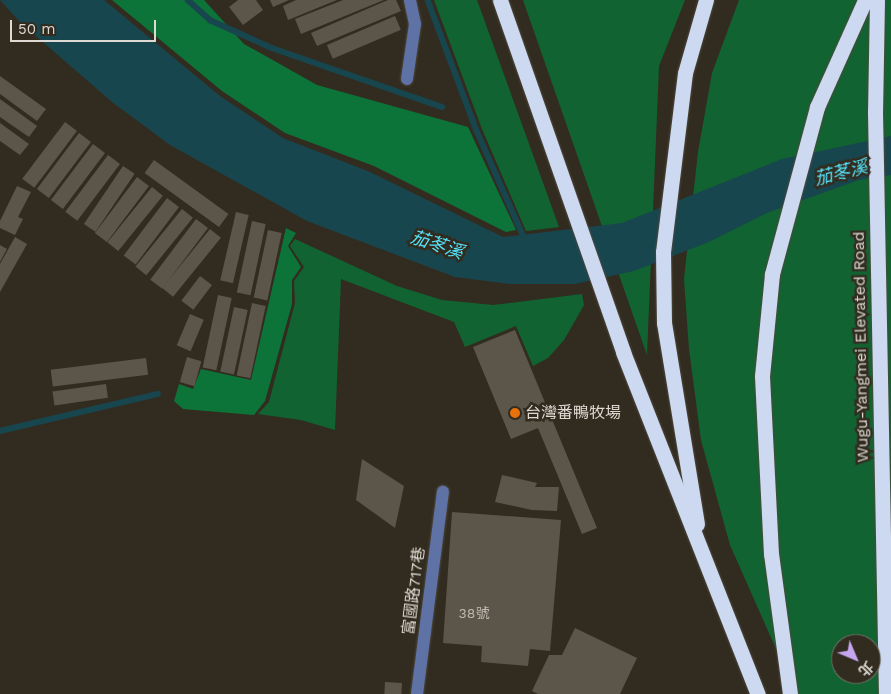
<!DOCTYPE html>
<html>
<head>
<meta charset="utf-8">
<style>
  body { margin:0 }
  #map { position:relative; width:891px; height:694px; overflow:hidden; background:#322c20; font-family:"Work Sans","Noto Sans TC",sans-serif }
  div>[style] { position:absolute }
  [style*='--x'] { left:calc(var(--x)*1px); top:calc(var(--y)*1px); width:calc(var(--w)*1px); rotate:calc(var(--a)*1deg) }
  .green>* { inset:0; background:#116431 }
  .forest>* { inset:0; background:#0d7439 }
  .water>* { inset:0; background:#18464e }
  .stream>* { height:5.5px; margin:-2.75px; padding:0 2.75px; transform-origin:2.75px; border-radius:2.75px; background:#18464e }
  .building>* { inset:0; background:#5c5549; transform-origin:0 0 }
  .roads { filter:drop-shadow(0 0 1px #4e483d) drop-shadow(0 0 1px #4e483d) }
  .minor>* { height:12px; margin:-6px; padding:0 6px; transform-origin:6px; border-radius:6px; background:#5e72a6 }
  .highway>* { height:15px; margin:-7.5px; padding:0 7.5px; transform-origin:7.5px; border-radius:7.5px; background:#cdd8f1 }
  .dots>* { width:14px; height:14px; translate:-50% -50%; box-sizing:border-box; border:2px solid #322c20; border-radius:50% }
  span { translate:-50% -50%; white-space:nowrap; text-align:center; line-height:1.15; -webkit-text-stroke:5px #322c20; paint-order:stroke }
  .number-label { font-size:14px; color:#beb9b0 }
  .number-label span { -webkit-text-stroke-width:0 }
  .street-label { font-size:16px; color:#dedad3 }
  .poi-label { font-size:16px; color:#dedad3 }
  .left { translate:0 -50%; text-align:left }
  .water-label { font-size:18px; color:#53e6fd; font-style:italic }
  .north { position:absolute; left:831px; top:634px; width:50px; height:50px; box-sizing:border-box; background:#322c20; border:1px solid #777268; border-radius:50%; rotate:135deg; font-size:14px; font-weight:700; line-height:20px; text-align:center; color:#dedad3 }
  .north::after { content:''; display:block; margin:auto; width:18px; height:22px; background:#c7a6ef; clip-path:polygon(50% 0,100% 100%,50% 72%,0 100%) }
  .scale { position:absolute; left:10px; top:20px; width:146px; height:22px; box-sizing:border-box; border:2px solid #dedad3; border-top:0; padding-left:6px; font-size:15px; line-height:18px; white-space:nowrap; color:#dedad3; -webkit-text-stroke:4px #322c20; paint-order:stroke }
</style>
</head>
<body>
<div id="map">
  <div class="green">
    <i style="clip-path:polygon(434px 0,477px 0,559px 227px,526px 231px,482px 129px)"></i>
    <i style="clip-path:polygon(523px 0,685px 0,659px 66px,647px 355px)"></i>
    <i style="clip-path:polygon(evenodd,739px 0,891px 0,891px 694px,796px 694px,730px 545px,701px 440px,689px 349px,684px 279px,698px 152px,712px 73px,739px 0,841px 644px,871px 644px,871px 674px,841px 674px,841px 644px)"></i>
    <i style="clip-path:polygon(295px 239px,397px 286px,442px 300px,493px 305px,582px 294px,584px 305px,564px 340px,548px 358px,533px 366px,516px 326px,465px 347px,454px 322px,341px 279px,335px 430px,301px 420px,258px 414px,269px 402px,295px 303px,294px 281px,304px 267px,290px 246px)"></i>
  </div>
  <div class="forest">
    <i style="clip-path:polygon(112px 0,204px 0,244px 44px,317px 85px,468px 127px,516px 230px,506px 232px,374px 166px,285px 133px,222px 91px)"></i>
    <i style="clip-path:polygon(286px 228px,296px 233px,288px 246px,301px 267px,292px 280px,292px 304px,265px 401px,254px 415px,183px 409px,174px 401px,179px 384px,193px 389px,201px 369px,251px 380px)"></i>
  </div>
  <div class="water">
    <i style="clip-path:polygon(0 0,104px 0,220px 96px,283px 138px,370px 172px,503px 237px,622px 223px,782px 159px,891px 136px,891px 175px,859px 180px,767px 213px,709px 242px,634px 271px,575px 284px,511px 284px,455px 277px,307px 221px,170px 145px,112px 102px,21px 23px)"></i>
  </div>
  <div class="stream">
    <i style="--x:188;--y:0;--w:30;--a:42"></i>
    <i style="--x:210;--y:20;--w:68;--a:24.3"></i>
    <i style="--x:272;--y:48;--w:180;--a:19.1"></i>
    <i style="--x:428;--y:0;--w:140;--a:69.5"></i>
    <i style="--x:477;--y:131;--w:114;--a:66.1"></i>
    <i style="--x:0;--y:431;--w:162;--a:-13.2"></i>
  </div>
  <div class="building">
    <i style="clip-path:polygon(238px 0,256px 0,263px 10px,243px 25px,229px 7px)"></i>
    <i style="clip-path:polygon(270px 0,289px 0,273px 7px)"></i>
    <i style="clip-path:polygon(296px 0,337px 0,288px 20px,283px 6px)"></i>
    <i style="clip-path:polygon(343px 0,384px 0,301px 34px,295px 19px)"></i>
    <i style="clip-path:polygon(388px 0,396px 0,401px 11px,317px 46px,311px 33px)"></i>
    <i style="left:395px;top:16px;width:15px;height:74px;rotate:67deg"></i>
    <i style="clip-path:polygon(0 76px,46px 109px,37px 121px,0 94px)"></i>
    <i style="clip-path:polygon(0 99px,37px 126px,29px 137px,0 117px)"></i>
    <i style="left:65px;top:122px;width:15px;height:71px;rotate:37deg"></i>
    <i style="clip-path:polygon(0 123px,29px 144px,20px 155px,0 141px)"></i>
    <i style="left:79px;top:133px;width:15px;height:70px;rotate:37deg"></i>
    <i style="left:93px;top:144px;width:15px;height:70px;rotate:37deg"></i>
    <i style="left:108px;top:155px;width:15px;height:71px;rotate:37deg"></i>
    <i style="left:154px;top:160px;width:92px;height:16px;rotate:36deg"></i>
    <i style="left:123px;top:166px;width:14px;height:70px;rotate:34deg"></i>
    <i style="left:137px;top:177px;width:15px;height:70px;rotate:37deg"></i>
    <i style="clip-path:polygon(17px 186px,31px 192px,18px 217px,23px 219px,15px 235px,0 228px,0 221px)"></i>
    <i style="left:152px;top:187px;width:14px;height:71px;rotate:39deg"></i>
    <i style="left:167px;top:198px;width:15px;height:72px;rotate:37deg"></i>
    <i style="left:182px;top:209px;width:14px;height:74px;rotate:39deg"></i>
    <i style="left:236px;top:212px;width:13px;height:70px;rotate:13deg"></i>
    <i style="left:196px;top:219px;width:15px;height:76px;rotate:37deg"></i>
    <i style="left:252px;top:221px;width:14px;height:73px;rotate:12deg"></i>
    <i style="left:210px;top:229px;width:14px;height:76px;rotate:39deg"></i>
    <i style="left:268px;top:230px;width:14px;height:69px;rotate:12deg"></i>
    <i style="clip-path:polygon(15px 237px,27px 244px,0 292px,0 264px)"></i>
    <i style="clip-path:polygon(0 245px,7px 249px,0 262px)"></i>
    <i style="left:200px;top:276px;width:15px;height:31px;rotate:37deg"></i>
    <i style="left:218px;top:295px;width:14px;height:74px;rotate:12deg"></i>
    <i style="left:252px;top:303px;width:14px;height:74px;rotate:12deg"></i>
    <i style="left:234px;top:307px;width:14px;height:66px;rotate:12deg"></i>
    <i style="left:190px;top:314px;width:15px;height:34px;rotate:23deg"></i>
    <i style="clip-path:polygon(515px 330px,597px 528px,582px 534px,538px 428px,511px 439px,473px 347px)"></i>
    <i style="left:187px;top:357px;width:15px;height:26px;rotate:16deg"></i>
    <i style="left:146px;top:358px;width:17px;height:96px;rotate:83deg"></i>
    <i style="left:106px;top:384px;width:14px;height:54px;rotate:82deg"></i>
    <i style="clip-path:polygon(362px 459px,404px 486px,395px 528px,356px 500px)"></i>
    <i style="clip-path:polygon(502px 475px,537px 483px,535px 487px,559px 487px,557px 511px,532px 510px,495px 502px)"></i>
    <i style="clip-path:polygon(452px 512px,561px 520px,550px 651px,530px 649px,528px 666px,481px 662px,482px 646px,443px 643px)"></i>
    <i style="clip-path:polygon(575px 628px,637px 658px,620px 694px,538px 694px,532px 691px,549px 655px,562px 655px)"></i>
    <i style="left:385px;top:682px;width:17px;height:12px;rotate:3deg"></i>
  </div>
  <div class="roads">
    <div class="minor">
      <i style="--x:407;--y:79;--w:56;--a:-81.7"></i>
      <i style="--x:415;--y:24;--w:25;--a:-102"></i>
      <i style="--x:417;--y:694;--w:204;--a:-82.7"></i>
    </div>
    <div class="highway">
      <i style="--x:500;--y:0;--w:373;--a:70.7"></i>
      <i style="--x:623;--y:352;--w:368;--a:68.5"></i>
      <i style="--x:877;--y:0;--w:112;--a:91"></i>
      <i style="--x:875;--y:112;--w:582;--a:88.92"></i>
      <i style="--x:697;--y:524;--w:204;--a:-99.3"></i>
      <i style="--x:664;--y:323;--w:71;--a:-90.8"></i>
      <i style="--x:663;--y:252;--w:180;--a:-83"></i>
      <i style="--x:685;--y:73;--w:76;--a:-74"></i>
      <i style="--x:790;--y:694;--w:141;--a:-97.7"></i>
      <i style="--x:771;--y:554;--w:178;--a:-92.9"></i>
      <i style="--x:762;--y:376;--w:102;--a:-84.4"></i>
      <i style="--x:772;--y:274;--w:173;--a:-74.9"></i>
      <i style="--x:817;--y:107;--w:117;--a:-65.8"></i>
    </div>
  </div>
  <div class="dots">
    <i style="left:515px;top:413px;background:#e8710a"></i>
  </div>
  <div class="number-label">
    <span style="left:474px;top:613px">38號</span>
  </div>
  <div class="street-label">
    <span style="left:861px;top:347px;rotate:-91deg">Wugu-Yangmei Elevated Road</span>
    <span style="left:414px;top:591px;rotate:-83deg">富國路717巷</span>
  </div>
  <div class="poi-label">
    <span class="left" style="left:525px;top:413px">台灣番鴨牧場</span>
  </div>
  <div class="water-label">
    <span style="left:841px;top:173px;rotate:-14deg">茄苳溪</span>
    <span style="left:437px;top:245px;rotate:18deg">茄苳溪</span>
  </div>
  <div class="north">北</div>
  <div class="scale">50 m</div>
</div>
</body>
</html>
